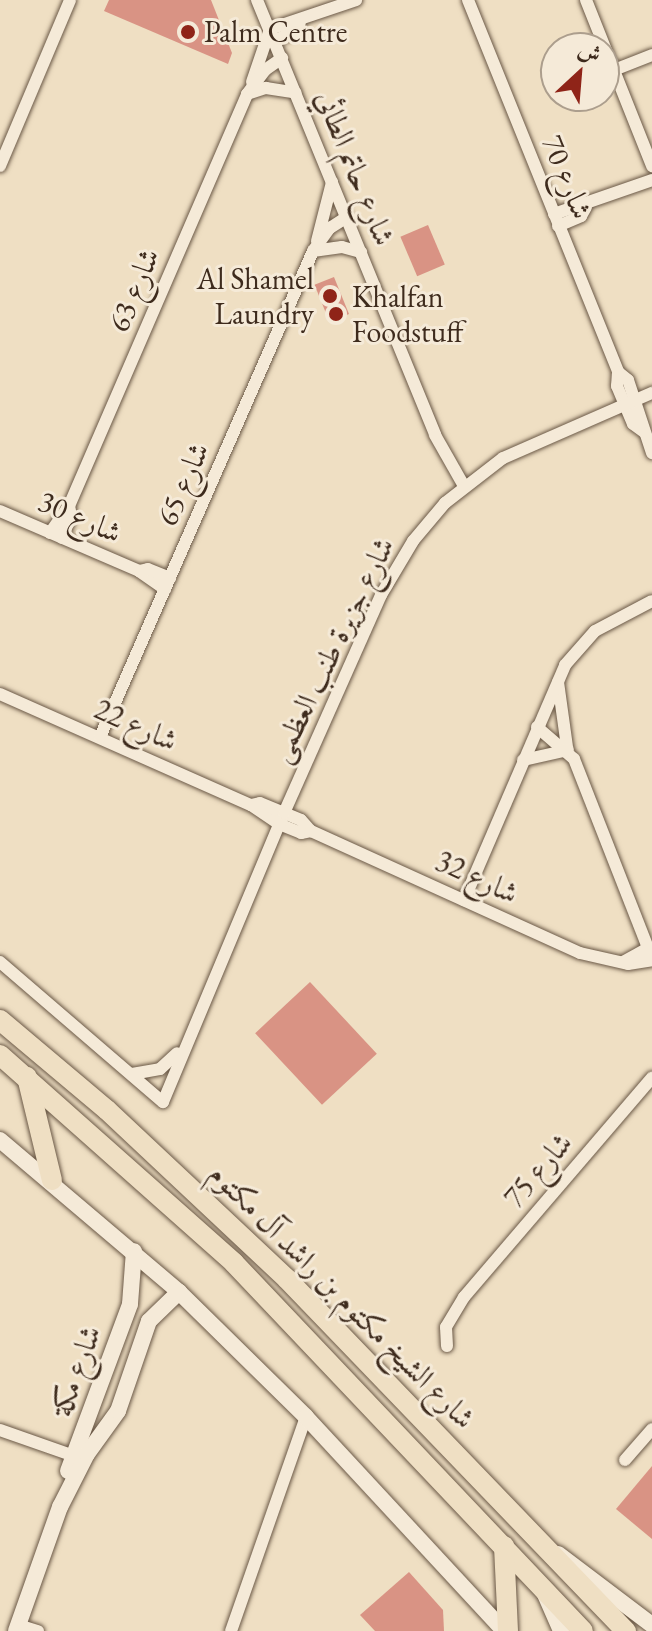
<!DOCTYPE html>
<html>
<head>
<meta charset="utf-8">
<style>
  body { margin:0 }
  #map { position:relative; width:652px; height:1631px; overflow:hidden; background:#efdfc3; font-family:"EB Garamond",Amiri,serif }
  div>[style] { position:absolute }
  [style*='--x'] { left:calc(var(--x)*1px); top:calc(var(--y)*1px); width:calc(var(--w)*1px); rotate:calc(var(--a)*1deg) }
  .building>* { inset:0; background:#d99384; transform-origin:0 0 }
  .roads { filter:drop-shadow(0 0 2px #6a5846) drop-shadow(0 0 2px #6a5846) }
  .minor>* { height:12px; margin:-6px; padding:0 6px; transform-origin:6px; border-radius:6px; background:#f5ead8 }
  .tertiary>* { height:16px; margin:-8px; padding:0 8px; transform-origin:8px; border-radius:8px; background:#f5ead8 }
  .primary>* { height:20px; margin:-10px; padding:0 10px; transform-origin:10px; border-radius:10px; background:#efdfc3 }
  .dots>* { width:22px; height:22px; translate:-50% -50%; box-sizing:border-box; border:4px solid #f5ead8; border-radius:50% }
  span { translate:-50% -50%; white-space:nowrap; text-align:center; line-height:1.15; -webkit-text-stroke:6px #f5ead8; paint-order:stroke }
  .poi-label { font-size:30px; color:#3e2b1d }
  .left { translate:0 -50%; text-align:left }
  .right { translate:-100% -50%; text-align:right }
  .street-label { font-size:30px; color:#3e2b1d }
  .north { position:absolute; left:540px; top:32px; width:80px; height:80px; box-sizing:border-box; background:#f5ead8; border:2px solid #ac9e8d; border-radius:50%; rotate:26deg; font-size:22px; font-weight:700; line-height:32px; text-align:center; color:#3e2b1d }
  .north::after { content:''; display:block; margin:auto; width:28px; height:36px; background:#8f2418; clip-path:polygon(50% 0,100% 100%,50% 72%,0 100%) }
</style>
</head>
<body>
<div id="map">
  <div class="building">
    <i style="clip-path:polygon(109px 0,211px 0,232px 53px,228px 64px,104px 11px)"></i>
    <i style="left:428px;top:225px;width:43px;height:30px;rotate:67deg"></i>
    <i style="left:334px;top:277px;width:40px;height:21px;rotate:68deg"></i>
    <i style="left:310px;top:982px;width:98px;height:75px;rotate:47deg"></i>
    <i style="clip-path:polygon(652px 1466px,652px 1539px,616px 1509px)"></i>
    <i style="clip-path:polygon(409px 1572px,443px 1610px,444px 1631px,375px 1631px,360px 1615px)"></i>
  </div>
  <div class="roads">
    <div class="minor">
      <i style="--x:257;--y:0;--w:470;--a:67.7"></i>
      <i style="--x:435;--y:435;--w:59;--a:60.4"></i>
      <i style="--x:468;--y:0;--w:401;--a:68"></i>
      <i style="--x:618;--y:372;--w:14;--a:94"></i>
      <i style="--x:617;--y:386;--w:41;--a:67.2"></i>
      <i style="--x:633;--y:424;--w:14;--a:36"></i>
      <i style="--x:586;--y:0;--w:179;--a:68.3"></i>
      <i style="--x:274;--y:41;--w:23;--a:-25"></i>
      <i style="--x:295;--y:31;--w:9;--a:-58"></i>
      <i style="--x:614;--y:70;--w:41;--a:-21.5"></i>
      <i style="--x:252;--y:82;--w:56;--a:-71.2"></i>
      <i style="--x:270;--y:29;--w:91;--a:-18.6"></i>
      <i style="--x:247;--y:94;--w:20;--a:-18"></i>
      <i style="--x:266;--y:88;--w:30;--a:9"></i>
      <i style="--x:0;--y:166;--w:180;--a:-67.1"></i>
      <i style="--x:554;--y:214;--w:104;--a:-19.1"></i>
      <i style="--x:558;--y:226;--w:25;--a:-23"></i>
      <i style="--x:581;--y:216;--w:10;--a:-61"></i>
      <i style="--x:317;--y:241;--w:61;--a:-75.7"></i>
      <i style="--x:313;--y:251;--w:29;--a:-8"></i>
      <i style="--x:342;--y:247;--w:20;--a:15"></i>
      <i style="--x:618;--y:372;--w:13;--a:39"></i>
      <i style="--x:628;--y:380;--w:77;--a:71.8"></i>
      <i style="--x:0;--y:511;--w:151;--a:23.3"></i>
      <i style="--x:139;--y:571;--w:32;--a:35"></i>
      <i style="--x:50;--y:533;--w:33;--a:-55"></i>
      <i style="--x:69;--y:506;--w:449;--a:-66.6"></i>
      <i style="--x:247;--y:94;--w:30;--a:-53"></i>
      <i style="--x:265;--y:70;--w:21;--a:-35"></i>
      <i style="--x:62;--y:538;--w:24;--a:-68"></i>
      <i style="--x:71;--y:516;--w:10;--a:-101"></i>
      <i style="--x:139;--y:571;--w:9;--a:-13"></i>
      <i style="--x:148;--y:569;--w:24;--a:22"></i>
      <i style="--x:558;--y:682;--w:66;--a:82.1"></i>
      <i style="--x:0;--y:694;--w:274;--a:23.9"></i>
      <i style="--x:251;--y:805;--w:34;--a:34"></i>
      <i style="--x:279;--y:824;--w:24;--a:22"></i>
      <i style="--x:301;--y:833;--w:10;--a:-11"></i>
      <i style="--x:537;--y:727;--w:49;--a:40.9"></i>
      <i style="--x:574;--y:759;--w:214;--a:68.6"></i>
      <i style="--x:100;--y:737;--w:531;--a:-66.33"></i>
      <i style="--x:313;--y:251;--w:29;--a:-54"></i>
      <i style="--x:330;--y:228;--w:20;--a:-33"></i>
      <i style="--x:523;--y:760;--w:46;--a:-12.5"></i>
      <i style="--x:251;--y:805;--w:9;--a:-13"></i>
      <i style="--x:260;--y:803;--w:44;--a:22.5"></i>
      <i style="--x:301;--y:820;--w:15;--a:48"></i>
      <i style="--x:311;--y:831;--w:295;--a:24.4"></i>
      <i style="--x:580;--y:953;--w:49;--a:12.9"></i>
      <i style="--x:628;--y:964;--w:24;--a:-9"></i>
      <i style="--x:464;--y:900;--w:256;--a:-66.7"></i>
      <i style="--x:565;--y:665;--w:45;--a:-48.6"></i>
      <i style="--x:595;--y:631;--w:64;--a:-27.8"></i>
      <i style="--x:0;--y:962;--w:215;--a:40.7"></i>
      <i style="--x:163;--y:1102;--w:313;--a:-67.3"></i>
      <i style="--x:284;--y:813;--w:239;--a:-66"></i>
      <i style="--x:381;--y:595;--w:63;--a:-59.3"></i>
      <i style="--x:413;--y:541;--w:50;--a:-49.9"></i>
      <i style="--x:445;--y:503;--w:73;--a:-37.8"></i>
      <i style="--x:503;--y:458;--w:163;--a:-23.6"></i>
      <i style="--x:623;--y:962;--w:29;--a:-29"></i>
      <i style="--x:132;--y:1074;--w:28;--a:-10"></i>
      <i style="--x:160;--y:1069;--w:23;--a:-43"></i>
      <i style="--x:447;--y:1346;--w:19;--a:-93"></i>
      <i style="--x:446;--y:1327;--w:35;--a:-59"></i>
      <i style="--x:464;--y:1297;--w:289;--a:-49.4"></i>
      <i style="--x:0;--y:1430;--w:85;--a:19.3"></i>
      <i style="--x:625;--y:1460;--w:41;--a:-48.9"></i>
      <i style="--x:18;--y:1625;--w:21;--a:17"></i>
      <i style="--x:231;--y:1631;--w:227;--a:-70.7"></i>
    </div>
    <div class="tertiary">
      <i style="--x:0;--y:1140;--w:235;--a:40.3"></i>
      <i style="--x:179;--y:1292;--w:178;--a:44.5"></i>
      <i style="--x:306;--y:1417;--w:292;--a:47.2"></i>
      <i style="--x:68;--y:1471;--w:178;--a:-69.6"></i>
      <i style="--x:130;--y:1304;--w:53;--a:-85.7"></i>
      <i style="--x:558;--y:1554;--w:118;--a:37.1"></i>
      <i style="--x:544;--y:1592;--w:43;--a:66.4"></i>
      <i style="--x:16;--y:1631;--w:132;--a:-70.5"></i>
      <i style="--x:60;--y:1507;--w:59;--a:-63"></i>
      <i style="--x:87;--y:1454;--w:53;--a:-54.2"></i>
      <i style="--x:118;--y:1411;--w:95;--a:-71"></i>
      <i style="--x:149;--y:1321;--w:42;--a:-44"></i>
    </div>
    <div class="primary">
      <i style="--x:0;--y:1020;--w:140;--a:40.1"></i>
      <i style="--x:107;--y:1110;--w:247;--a:43.2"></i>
      <i style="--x:287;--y:1279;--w:489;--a:46.1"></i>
      <i style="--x:0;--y:1055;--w:313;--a:41.6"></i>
      <i style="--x:234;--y:1263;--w:507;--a:46.52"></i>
      <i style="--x:27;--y:1077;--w:106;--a:76.4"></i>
      <i style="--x:504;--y:1546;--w:85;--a:87.3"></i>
    </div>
  </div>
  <div class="dots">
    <i style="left:188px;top:32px;background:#8f2418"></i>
    <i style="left:330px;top:296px;background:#8f2418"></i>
    <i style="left:336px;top:314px;background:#8f2418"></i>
  </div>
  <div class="poi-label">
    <span class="left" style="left:204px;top:32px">Palm Centre</span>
    <span class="right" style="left:314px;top:296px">Al Shamel<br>Laundry</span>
    <span class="left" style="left:352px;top:314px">Khalfan<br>Foodstuff</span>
  </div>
  <div class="street-label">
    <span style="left:355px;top:168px;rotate:68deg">شارع حاتم الطائي</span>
    <span style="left:567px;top:177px;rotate:68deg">شارع 70</span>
    <span style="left:134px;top:290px;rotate:-67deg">شارع 63</span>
    <span style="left:183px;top:484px;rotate:-66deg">شارع 65</span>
    <span style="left:80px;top:517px;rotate:24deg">شارع 30</span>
    <span style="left:332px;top:650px;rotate:-64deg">شارع جزيرة طنب العظمى</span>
    <span style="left:136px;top:725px;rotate:24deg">شارع 22</span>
    <span style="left:477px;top:877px;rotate:25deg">شارع 32</span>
    <span style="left:538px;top:1170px;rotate:-49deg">شارع 75</span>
    <span style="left:342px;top:1296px;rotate:45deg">شارع الشيخ مكتوم بن راشد آل مكتوم</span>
    <span style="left:76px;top:1371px;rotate:-70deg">شارع مكة</span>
  </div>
  <div class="north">ش</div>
</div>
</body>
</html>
